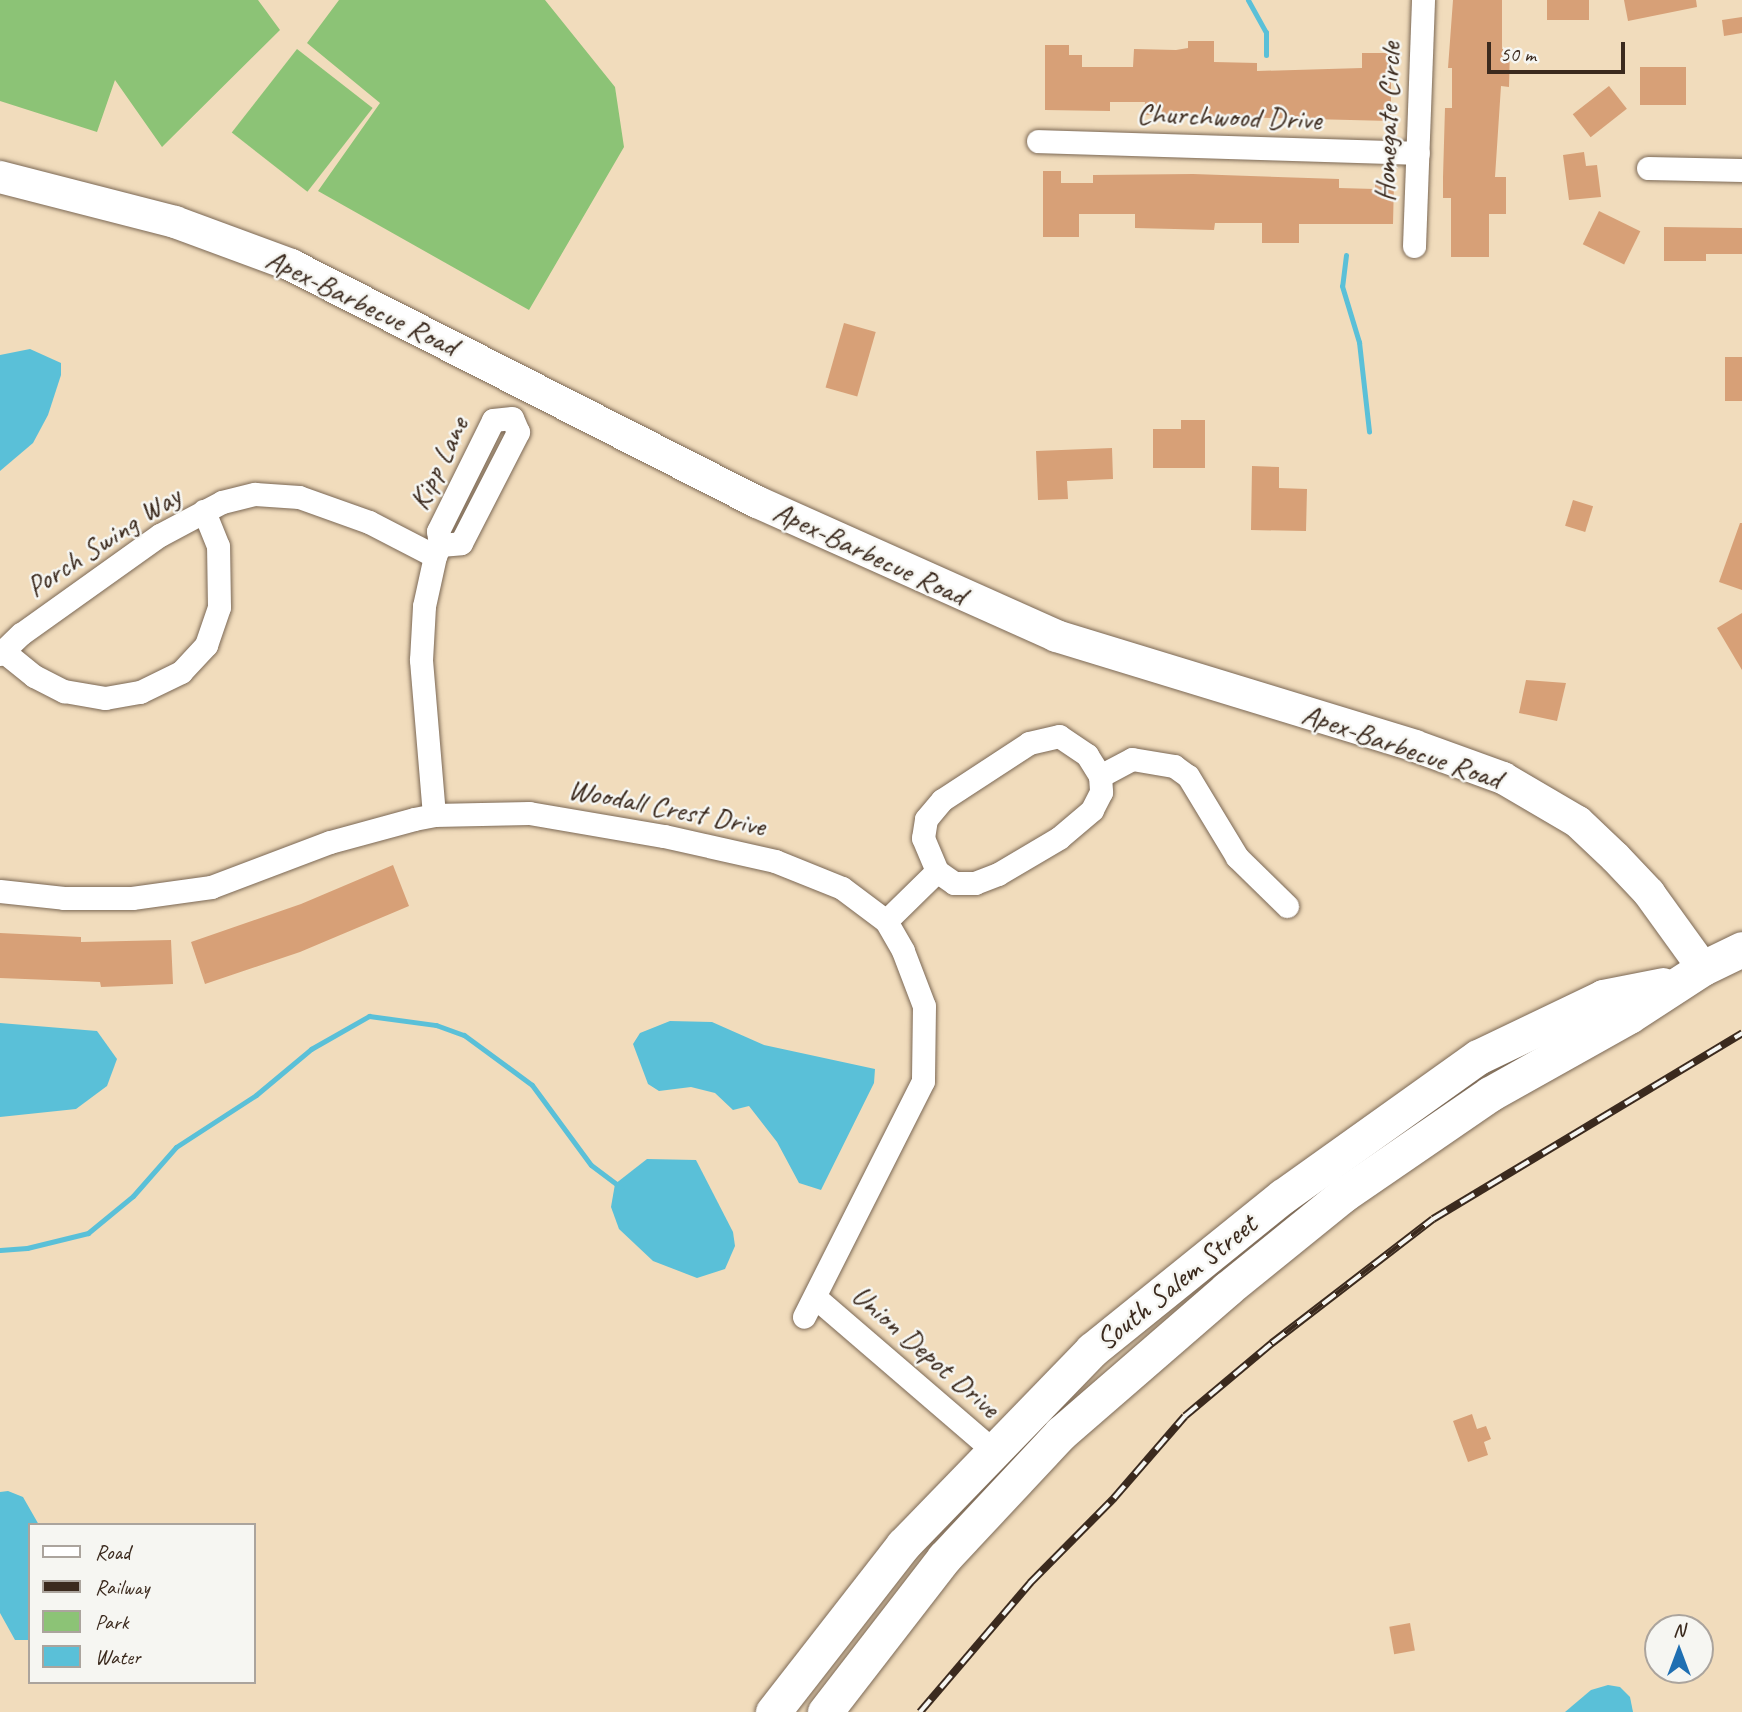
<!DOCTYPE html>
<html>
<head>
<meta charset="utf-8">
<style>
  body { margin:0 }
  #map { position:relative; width:1742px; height:1712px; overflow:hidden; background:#f1dcbc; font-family:Caveat,sans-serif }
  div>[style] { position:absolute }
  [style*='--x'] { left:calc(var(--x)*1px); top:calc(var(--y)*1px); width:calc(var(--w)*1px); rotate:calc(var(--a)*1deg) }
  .green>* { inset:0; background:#8cc376; transform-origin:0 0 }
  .water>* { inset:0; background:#5ac0d8 }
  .stream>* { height:5px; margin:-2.5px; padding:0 2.5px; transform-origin:2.5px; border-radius:2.5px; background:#5ac0d8 }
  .building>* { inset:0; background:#d7a077; transform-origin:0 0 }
  .roads { filter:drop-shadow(0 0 2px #7b6855) drop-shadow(0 0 2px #7b6855) }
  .street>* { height:23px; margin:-11.5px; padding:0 11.5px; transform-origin:11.5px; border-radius:11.5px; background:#fff }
  .secondary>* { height:32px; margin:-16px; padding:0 16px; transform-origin:16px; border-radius:16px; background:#fff }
  .primary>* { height:35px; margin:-17.5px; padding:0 17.5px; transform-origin:17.5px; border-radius:17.5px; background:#fff }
  .rail>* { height:8px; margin-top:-4px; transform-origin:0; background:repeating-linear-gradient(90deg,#f6f6f2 0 16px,#3b2a1e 0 32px); box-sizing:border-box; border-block:2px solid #3b2a1e }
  span { translate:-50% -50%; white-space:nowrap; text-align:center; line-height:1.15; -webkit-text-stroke:5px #f6f6f2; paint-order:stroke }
  .street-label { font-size:30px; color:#3b2a1e }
  .legend { position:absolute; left:28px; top:1523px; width:228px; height:161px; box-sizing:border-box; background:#f6f6f2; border:2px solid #aba49d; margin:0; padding:9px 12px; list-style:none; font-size:21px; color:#3b2a1e }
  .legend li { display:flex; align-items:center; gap:14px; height:35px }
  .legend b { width:35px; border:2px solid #aba49d }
  .north { position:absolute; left:1644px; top:1614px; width:70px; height:70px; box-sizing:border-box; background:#f6f6f2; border:2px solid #aba49d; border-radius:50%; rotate:0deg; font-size:19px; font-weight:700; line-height:28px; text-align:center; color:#3b2a1e }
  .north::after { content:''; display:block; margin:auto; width:24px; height:32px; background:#1f6fb2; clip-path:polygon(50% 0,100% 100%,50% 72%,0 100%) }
  .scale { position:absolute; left:1487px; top:42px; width:138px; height:32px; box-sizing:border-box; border:4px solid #3b2a1e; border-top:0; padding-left:9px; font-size:21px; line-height:24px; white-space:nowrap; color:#3b2a1e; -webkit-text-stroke:5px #f6f6f2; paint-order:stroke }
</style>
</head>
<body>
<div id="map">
  <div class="green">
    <i style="clip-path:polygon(0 0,258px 0,280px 30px,162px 147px,115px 80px,97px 132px,0 101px)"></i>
    <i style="clip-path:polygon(339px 0,545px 0,615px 87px,624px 147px,529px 310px,318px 191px,380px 103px,307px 43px)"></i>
    <i style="left:297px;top:49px;width:96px;height:106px;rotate:38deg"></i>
  </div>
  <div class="water">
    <i style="clip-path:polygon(30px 349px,61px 363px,61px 375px,48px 415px,33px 443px,0 471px,0 355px)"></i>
    <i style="clip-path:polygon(670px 1021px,712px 1022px,764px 1045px,875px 1069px,874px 1083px,821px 1190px,799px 1183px,777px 1142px,749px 1106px,733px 1110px,715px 1093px,691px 1087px,659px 1091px,648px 1084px,633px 1044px,640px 1033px)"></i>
    <i style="clip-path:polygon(0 1023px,97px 1031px,117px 1059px,107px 1086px,76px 1109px,0 1117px)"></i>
    <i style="clip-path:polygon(647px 1159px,696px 1160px,733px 1232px,735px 1246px,725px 1269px,697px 1278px,653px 1261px,619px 1229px,611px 1207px,615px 1184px)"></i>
    <i style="clip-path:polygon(8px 1491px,23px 1497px,39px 1525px,30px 1525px,30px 1640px,15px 1640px,0 1613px,0 1492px)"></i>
    <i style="clip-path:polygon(1608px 1685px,1620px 1687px,1630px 1697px,1633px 1712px,1565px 1712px,1591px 1690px)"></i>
  </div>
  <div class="stream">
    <i style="--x:1248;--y:0;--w:37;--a:61"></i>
    <i style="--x:1266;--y:32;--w:23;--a:90"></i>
    <i style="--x:1346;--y:255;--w:31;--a:97"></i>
    <i style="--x:1342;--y:286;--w:59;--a:73.1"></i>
    <i style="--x:1359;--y:342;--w:90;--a:83.6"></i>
    <i style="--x:0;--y:1250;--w:27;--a:-4"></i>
    <i style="--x:27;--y:1248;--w:63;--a:-13.8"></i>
    <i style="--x:88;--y:1233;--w:58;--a:-39.4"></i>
    <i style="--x:133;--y:1196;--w:65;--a:-48.7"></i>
    <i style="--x:176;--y:1147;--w:95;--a:-33"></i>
    <i style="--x:256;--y:1095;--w:72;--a:-39.9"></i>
    <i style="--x:311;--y:1049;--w:67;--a:-29.6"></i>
    <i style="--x:369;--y:1016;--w:68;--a:7.7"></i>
    <i style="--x:436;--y:1025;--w:30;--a:20"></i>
    <i style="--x:464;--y:1035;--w:84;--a:36.3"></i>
    <i style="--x:532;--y:1085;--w:99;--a:53.6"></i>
    <i style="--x:591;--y:1165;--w:38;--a:37"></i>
  </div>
  <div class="building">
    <i style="clip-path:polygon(1453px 0,1502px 0,1502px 49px,1510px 49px,1509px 87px,1501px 86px,1495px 177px,1506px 177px,1506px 214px,1489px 214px,1489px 257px,1451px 257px,1451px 198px,1443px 198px,1443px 177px,1445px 108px,1452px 108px,1452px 68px,1448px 68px)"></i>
    <i style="left:1547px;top:0;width:42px;height:20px"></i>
    <i style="clip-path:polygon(1624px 0,1696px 0,1697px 7px,1628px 21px)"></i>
    <i style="clip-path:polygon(1742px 17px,1742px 33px,1724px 36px,1722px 20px)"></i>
    <i style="clip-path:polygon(1188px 41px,1214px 41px,1214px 62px,1257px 63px,1257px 71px,1362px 68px,1362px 53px,1391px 53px,1391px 121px,1144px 115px,1145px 102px,1110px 102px,1110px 111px,1045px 110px,1045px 45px,1069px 45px,1069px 55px,1082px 55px,1082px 67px,1133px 67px,1134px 49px,1176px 50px,1188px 48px)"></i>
    <i style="left:1640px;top:67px;width:46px;height:38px"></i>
    <i style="left:1609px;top:86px;width:29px;height:46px;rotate:52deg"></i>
    <i style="clip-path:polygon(1584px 152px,1586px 166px,1597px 165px,1601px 197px,1569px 200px,1563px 155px)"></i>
    <i style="clip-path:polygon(1043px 171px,1061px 171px,1061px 183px,1093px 183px,1093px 175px,1193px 174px,1339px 179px,1339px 188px,1375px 189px,1375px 181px,1394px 182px,1393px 224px,1299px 224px,1299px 243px,1262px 243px,1262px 223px,1215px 223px,1214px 230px,1135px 228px,1135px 214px,1079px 214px,1079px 237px,1043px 237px)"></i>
    <i style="left:1599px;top:211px;width:46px;height:37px;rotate:26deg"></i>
    <i style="clip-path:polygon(1664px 227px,1742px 228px,1742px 254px,1706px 254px,1706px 261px,1664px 261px)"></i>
    <i style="left:844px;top:323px;width:33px;height:67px;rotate:16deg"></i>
    <i style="left:1725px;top:357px;width:17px;height:44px"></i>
    <i style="clip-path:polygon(1181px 420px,1205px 420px,1205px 468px,1153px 468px,1153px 429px,1181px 429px)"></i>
    <i style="clip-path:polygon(1112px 448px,1113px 479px,1067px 481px,1068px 499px,1038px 500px,1036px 451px)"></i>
    <i style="clip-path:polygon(1252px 466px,1279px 467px,1279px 488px,1307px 489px,1306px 531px,1251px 530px)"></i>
    <i style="left:1573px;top:500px;width:21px;height:27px;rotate:17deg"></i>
    <i style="clip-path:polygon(1740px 523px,1742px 523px,1742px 590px,1719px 582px)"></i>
    <i style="clip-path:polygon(1742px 613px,1742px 670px,1717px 628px)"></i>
    <i style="clip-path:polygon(1526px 680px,1566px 683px,1557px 721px,1519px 713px)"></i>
    <i style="clip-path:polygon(393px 865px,409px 906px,300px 952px,205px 984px,191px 942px,301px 904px)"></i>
    <i style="clip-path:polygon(0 933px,81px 937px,81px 942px,171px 940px,173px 984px,101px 987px,100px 982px,0 978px)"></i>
    <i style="clip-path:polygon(1472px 1414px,1477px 1429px,1486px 1426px,1491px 1439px,1484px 1442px,1488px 1455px,1468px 1462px,1453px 1421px)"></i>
    <i style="left:1410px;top:1623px;width:28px;height:21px;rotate:80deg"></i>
  </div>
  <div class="roads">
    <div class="street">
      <i style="--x:1038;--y:141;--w:380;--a:1.8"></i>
      <i style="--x:1648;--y:168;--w:94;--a:1.2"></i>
      <i style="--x:1414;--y:246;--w:246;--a:-87.9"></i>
      <i style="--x:440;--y:545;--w:21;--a:-5"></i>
      <i style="--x:461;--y:543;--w:125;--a:-62.8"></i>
      <i style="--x:518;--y:432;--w:15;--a:-113"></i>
      <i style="--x:440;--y:545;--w:14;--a:-98"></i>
      <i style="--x:438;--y:531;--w:124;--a:-63.6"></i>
      <i style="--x:493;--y:420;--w:19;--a:-6"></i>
      <i style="--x:3;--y:651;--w:40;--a:39"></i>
      <i style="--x:34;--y:676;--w:34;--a:27"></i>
      <i style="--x:64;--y:691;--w:42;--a:9.7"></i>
      <i style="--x:105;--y:698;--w:36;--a:-10"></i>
      <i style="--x:140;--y:692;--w:46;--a:-26"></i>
      <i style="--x:181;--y:672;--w:37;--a:-47"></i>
      <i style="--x:206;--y:645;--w:40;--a:-71.1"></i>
      <i style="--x:219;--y:607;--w:61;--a:-90.9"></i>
      <i style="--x:218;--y:546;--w:38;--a:-112"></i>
      <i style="--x:0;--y:654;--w:29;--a:-44"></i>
      <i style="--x:21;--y:634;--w:171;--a:-35.5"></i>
      <i style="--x:160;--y:535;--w:70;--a:-28"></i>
      <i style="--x:222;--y:502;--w:34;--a:-14"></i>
      <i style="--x:255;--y:494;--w:44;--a:3.9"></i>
      <i style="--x:299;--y:497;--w:74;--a:19.7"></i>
      <i style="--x:369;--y:522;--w:74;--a:27.3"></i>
      <i style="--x:435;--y:556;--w:12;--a:-66"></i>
      <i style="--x:1059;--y:736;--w:34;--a:34"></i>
      <i style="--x:1087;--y:755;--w:25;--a:58"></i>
      <i style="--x:1100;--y:776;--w:16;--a:86"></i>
      <i style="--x:1101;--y:792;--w:20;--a:117"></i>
      <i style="--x:1092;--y:810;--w:43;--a:139.7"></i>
      <i style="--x:1059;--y:838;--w:71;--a:149.5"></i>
      <i style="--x:998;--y:874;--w:25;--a:159"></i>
      <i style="--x:975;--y:883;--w:21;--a:180"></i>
      <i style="--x:954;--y:883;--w:21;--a:-145"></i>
      <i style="--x:937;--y:871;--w:36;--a:-113"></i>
      <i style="--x:923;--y:838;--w:19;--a:-81"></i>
      <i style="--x:926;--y:819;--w:25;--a:-50"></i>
      <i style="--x:942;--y:800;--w:104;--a:-33.2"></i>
      <i style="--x:1029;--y:743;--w:31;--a:-13"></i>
      <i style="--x:1100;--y:776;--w:36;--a:-28"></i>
      <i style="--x:1132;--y:759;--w:43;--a:9.5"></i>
      <i style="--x:1174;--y:766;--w:17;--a:36"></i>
      <i style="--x:1188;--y:776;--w:95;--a:58.8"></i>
      <i style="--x:1237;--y:857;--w:70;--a:44.4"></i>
      <i style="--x:434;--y:815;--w:156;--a:-94.8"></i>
      <i style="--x:421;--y:660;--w:54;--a:-86.8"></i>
      <i style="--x:424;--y:606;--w:51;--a:-77.6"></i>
      <i style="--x:0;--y:891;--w:64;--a:6.2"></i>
      <i style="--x:64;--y:898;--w:68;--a:0"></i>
      <i style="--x:132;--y:898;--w:80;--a:-7.9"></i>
      <i style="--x:211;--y:887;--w:127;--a:-20.7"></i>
      <i style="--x:330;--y:842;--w:87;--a:-15.3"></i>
      <i style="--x:414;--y:819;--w:20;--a:-11"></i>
      <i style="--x:434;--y:815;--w:95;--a:-1.2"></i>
      <i style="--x:529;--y:813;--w:137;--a:9.7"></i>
      <i style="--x:664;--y:836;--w:114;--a:12.7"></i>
      <i style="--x:775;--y:861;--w:72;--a:21.9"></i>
      <i style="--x:842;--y:888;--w:55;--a:36.9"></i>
      <i style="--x:886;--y:921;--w:34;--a:60"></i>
      <i style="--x:903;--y:951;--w:59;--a:69.1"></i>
      <i style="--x:924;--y:1006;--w:75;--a:90.8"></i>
      <i style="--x:923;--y:1081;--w:264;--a:116.8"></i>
      <i style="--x:886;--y:921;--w:71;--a:-44.4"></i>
      <i style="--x:816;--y:1298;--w:235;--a:40.7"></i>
    </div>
    <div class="secondary">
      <i style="--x:0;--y:177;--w:181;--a:14.4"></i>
      <i style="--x:175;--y:222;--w:124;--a:20.3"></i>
      <i style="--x:291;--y:265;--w:523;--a:26.96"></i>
      <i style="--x:757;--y:502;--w:328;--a:24.1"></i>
      <i style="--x:1056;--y:636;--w:375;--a:17"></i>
      <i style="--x:1415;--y:746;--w:94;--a:20"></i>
      <i style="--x:1503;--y:778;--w:87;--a:30.4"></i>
      <i style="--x:1578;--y:822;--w:51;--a:43.4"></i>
      <i style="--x:1615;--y:857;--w:50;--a:46.6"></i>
      <i style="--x:1649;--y:893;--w:92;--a:54.2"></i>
    </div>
    <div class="primary">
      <i style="--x:773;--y:1712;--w:212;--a:-52.1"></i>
      <i style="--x:903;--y:1545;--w:272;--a:-45.9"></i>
      <i style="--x:1092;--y:1350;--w:245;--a:-38.9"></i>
      <i style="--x:1283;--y:1196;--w:239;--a:-35.5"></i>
      <i style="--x:1478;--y:1057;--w:139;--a:-25.6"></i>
      <i style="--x:1603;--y:997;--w:61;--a:-11.3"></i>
      <i style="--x:825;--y:1712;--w:195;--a:-52.3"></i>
      <i style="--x:944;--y:1558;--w:171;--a:-46.9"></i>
      <i style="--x:1061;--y:1433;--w:220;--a:-40.9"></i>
      <i style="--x:1227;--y:1289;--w:149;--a:-39"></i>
      <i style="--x:1343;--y:1195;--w:178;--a:-34.5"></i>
      <i style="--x:1490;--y:1094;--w:159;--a:-29.3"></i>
      <i style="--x:1629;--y:1016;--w:88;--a:-33"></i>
      <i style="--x:1703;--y:968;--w:43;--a:-26"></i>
    </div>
  </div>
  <div class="rail">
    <i style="--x:920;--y:1712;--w:170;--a:-49.5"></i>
    <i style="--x:1030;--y:1583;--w:120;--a:-45.3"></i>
    <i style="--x:1114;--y:1498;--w:108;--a:-49.1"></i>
    <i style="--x:1185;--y:1416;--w:114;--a:-40"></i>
    <i style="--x:1272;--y:1343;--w:203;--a:-37.6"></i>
    <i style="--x:1433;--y:1219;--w:361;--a:-31"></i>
  </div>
  <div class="street-label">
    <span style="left:1229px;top:116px;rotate:2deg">Churchwood Drive</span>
    <span style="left:1387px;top:122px;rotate:-88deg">Homegate Circle</span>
    <span style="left:362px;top:302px;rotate:26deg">Apex-Barbecue Road</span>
    <span style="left:438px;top:463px;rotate:-64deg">Kipp Lane</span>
    <span style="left:103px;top:541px;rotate:-33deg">Porch Swing Way</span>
    <span style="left:870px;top:553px;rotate:25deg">Apex-Barbecue Road</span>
    <span style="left:1402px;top:746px;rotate:19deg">Apex-Barbecue Road</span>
    <span style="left:667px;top:807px;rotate:11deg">Woodall Crest Drive</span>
    <span style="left:1176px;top:1282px;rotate:-39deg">South Salem Street</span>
    <span style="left:926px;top:1351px;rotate:41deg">Union Depot Drive</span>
  </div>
  <ul class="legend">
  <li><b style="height:9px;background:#fff"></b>Road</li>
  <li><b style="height:9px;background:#3b2a1e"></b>Railway</li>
  <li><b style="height:19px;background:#8cc376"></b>Park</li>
  <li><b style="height:19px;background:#5ac0d8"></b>Water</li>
  </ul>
  <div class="north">N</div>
  <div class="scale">50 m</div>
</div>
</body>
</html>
